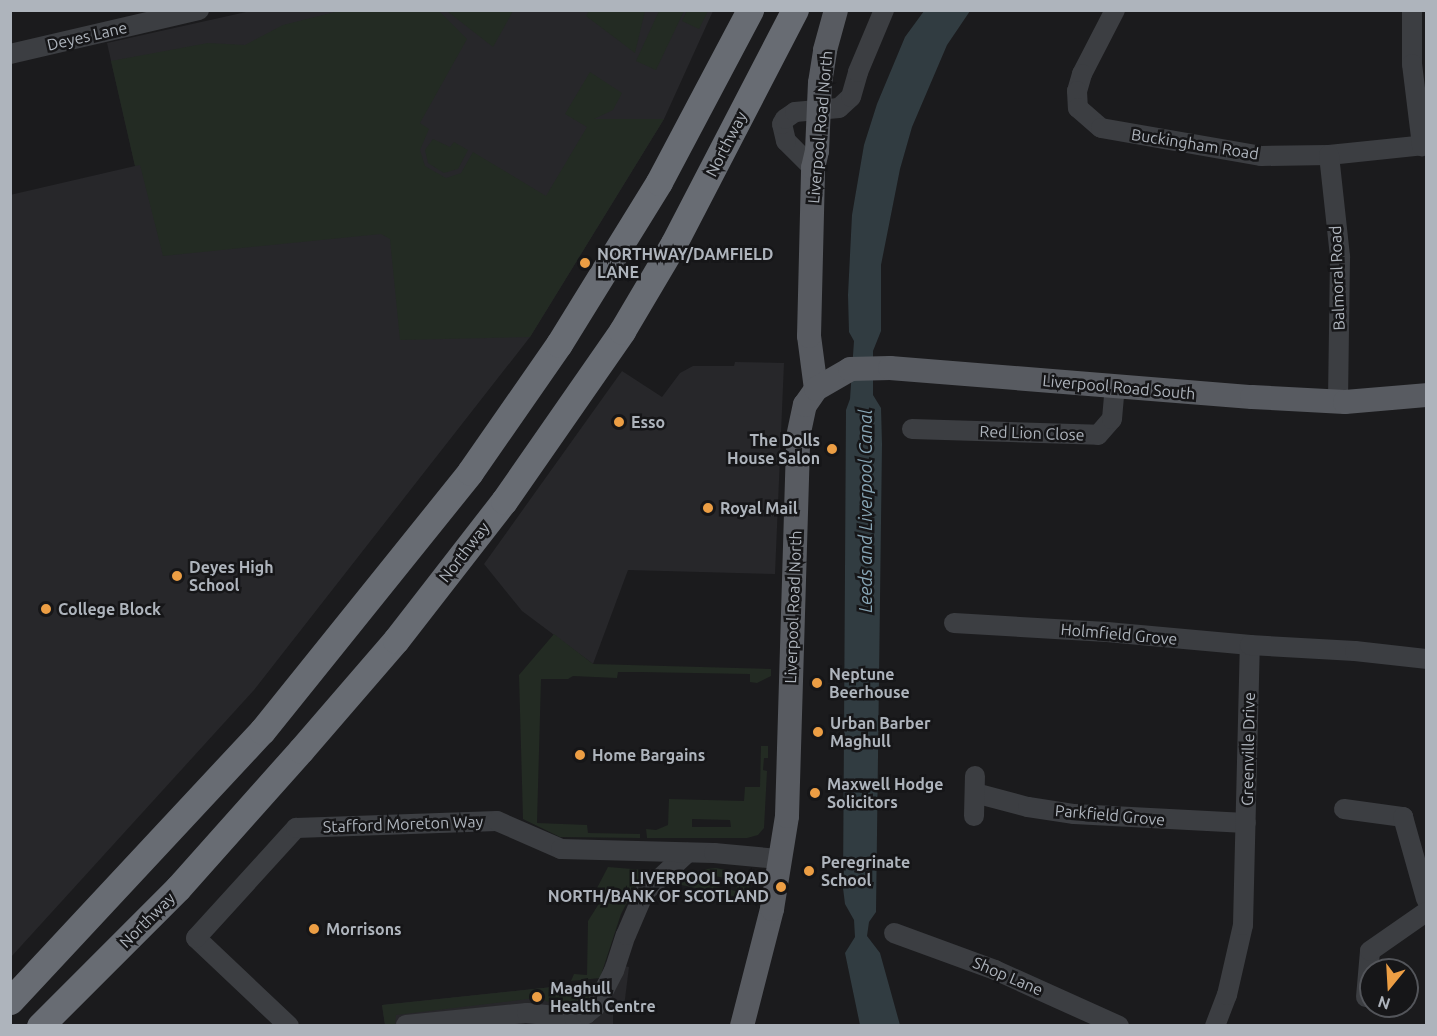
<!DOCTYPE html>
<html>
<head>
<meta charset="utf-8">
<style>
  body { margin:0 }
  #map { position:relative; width:1437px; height:1036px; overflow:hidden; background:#1b1b1d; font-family:Ubuntu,sans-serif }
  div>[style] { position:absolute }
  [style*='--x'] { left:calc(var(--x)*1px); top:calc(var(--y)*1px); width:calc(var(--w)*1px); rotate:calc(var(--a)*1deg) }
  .built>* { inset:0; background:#27272a }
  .green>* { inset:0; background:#232b23 }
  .water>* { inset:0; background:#313c41 }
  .minor>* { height:20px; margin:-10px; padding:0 10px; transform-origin:10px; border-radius:10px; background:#3c3e42 }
  .major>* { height:24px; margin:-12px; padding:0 12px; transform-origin:12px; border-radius:12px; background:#585b61 }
  .highway>* { height:27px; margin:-13.5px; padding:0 13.5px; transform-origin:13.5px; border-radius:13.5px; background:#686c73 }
  .dots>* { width:16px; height:16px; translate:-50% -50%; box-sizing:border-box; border:3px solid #161618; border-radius:50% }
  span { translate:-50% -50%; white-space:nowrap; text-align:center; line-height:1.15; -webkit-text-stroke:5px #161618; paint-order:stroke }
  .street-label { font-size:16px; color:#aeb4bc }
  .poi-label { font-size:16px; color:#aeb4bc; font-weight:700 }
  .left { translate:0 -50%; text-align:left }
  .right { translate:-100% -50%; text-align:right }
  .water-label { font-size:18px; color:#87a5b5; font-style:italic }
  .frame { position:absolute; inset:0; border:12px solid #aeb4bc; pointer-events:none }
  .north { position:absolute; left:1359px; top:958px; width:60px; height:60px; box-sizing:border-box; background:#161618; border:2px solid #53555a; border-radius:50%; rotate:198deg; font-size:16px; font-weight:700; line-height:24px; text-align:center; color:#aeb4bc }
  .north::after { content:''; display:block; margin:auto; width:21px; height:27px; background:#ec9e44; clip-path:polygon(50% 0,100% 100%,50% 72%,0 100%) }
</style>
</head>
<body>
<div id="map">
  <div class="built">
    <i style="clip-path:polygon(255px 10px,713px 11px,664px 119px,530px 337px,254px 690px,11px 957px,10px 195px,135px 166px,107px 43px)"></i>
    <i style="clip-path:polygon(735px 362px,784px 363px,775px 574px,628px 570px,593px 664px,522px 611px,484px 564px,622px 371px,662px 397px,680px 373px,693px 366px,734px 366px)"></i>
    <i style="clip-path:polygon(606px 962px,629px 967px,624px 1007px,613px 1006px,613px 1025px,385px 1025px,382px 1005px,599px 982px)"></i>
  </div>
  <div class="green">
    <i style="clip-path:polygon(343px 10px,439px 11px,467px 39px,420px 123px,429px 129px,420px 150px,425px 166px,446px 178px,461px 173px,473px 152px,546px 196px,587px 127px,565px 114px,590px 72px,622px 93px,613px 110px,594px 119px,664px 119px,530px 337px,400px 340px,390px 239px,381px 234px,163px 256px,140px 165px,135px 166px,111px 61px,208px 43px,245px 45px,283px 25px)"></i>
    <i style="clip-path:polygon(687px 10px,708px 11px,699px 29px,682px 21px)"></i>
    <i style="clip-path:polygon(447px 11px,513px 11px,493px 47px)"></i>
    <i style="clip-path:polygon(589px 11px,645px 11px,635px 53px,586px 16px)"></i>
    <i style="clip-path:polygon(659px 11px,684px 11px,656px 70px,636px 61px)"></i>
    <i style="clip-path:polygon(433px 139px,450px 147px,454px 142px,468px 150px,458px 169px,444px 173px,428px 163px,425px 150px)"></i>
    <i style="clip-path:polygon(554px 634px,593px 664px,771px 669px,771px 676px,757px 683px,750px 682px,750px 674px,639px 672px,618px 672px,617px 678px,573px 676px,568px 679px,541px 679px,537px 823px,587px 825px,588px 833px,640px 834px,640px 838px,560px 837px,523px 819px,519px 675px)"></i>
    <i style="clip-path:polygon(evenodd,761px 746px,768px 746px,768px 758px,764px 758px,763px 770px,767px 771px,764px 828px,758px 835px,747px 838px,647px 838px,646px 829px,656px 830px,668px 825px,669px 799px,744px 801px,745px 787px,760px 787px,761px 746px,692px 819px,730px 820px,731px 827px,692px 827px,692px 819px)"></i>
    <i style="clip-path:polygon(608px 867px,644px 870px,621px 914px,600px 978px,571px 981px,574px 974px,587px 975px,588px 921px,605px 894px,597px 888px)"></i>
    <i style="clip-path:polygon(evenodd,716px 868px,740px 873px,747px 880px,750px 885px,747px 899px,672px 883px,707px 869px,716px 868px,702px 873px,738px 881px,736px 891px,700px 883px,702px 873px)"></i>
    <i style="clip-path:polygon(599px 982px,592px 996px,579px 1005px,559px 1005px,536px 998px,396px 1015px,395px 1025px,385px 1025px,382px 1005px)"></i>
  </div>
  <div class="water">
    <i style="clip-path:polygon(924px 11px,970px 11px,947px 45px,912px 127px,900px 169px,881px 265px,881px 331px,873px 351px,873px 395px,881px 408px,882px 444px,876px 912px,869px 922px,867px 936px,880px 953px,900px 1025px,860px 1025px,845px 953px,855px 937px,854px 920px,845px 904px,843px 888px,846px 410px,850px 399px,854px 341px,849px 332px,848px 295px,852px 215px,864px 145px,877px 104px,905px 37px)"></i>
  </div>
  <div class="minor">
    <i style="--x:1115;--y:10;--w:72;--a:117.3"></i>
    <i style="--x:1082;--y:74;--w:18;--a:106"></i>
    <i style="--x:1077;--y:91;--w:17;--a:87"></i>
    <i style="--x:1078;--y:108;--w:30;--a:41"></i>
    <i style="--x:1101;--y:128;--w:162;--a:9.9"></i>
    <i style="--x:1261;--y:156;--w:68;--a:-0.8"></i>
    <i style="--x:1329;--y:155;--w:98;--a:-5.9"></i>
    <i style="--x:1412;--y:10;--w:54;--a:90"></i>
    <i style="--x:1412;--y:64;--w:83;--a:83"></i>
    <i style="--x:10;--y:54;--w:194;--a:-13.1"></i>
    <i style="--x:1329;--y:155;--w:103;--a:83.8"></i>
    <i style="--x:1340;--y:257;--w:145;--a:90.8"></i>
    <i style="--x:813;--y:168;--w:38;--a:-135"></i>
    <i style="--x:786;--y:141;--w:17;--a:-103"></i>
    <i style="--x:782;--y:124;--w:6;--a:-59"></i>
    <i style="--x:785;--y:119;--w:12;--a:-35"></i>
    <i style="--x:795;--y:112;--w:44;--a:-5.2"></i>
    <i style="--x:839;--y:108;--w:16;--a:-43"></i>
    <i style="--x:851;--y:97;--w:26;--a:-74"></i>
    <i style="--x:858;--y:72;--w:67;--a:-67.2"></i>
    <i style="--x:912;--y:429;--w:186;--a:1.8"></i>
    <i style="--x:1098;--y:435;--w:21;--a:-49"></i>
    <i style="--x:1112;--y:419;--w:33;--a:-85"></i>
    <i style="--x:954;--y:623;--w:153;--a:3.4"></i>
    <i style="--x:1107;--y:632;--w:144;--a:5.2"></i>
    <i style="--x:975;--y:793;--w:55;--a:14.8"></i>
    <i style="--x:1028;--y:807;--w:47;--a:8.7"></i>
    <i style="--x:1074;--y:814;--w:172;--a:3"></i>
    <i style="--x:1344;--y:809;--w:60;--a:7.7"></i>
    <i style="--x:1403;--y:817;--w:85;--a:74.3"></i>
    <i style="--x:974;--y:816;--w:40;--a:-88.6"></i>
    <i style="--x:894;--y:933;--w:108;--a:20.1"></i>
    <i style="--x:995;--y:970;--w:136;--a:24.3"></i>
    <i style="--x:1366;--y:997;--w:46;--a:-85"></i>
    <i style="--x:1370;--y:951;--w:68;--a:-34.9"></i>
    <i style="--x:406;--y:1025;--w:122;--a:-5.7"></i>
    <i style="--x:527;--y:1013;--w:47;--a:6.1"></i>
    <i style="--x:574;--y:1018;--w:13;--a:-18"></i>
    <i style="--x:586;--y:1014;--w:13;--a:-39"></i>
    <i style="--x:596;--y:1006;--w:39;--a:-63"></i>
    <i style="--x:614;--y:971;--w:38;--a:-72"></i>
    <i style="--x:626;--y:935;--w:46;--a:-66.8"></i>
    <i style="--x:644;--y:893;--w:59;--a:-42.9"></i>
    <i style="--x:289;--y:1026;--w:128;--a:-136.6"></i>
    <i style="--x:196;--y:938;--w:149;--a:-47.7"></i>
    <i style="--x:296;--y:828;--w:201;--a:-2"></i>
    <i style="--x:497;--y:821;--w:70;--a:23.6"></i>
    <i style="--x:561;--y:849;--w:153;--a:1.5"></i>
    <i style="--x:714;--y:853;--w:65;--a:5.3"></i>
    <i style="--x:1215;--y:1026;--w:33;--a:-69"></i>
    <i style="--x:1227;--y:995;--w:72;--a:-77.1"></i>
    <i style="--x:1243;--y:925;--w:280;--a:-88.6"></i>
    <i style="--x:1250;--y:645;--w:105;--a:3.3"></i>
    <i style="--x:1355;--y:651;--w:71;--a:6.4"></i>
  </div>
  <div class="major">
    <i style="--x:816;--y:389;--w:53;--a:-97.5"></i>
    <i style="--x:809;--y:336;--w:168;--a:-88.6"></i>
    <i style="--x:813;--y:168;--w:17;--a:-77"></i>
    <i style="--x:817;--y:151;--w:68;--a:-87.5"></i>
    <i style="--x:820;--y:83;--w:33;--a:-81"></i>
    <i style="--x:825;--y:50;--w:41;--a:-74.6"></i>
    <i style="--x:742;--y:1026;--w:121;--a:-75.6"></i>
    <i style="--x:772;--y:909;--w:94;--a:-80.8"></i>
    <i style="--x:787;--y:816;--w:379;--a:-88.3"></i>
    <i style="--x:798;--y:437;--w:33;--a:-78"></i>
    <i style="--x:805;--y:405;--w:19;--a:-55"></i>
    <i style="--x:816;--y:389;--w:39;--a:-30"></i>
    <i style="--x:850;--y:369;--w:40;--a:-1.4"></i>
    <i style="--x:890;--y:368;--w:363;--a:4.6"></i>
    <i style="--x:1252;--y:397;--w:93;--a:3.1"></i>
    <i style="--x:1345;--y:402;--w:81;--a:-4.9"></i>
  </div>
  <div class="highway">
    <i style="--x:10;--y:1001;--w:369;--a:-47"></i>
    <i style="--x:262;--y:731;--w:332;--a:-51.2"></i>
    <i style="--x:470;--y:472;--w:156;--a:-55.2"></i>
    <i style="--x:559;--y:344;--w:190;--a:-58.3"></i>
    <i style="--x:659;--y:182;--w:195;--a:-62.1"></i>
    <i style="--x:40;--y:1026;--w:195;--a:-45"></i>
    <i style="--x:178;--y:888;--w:185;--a:-48.3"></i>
    <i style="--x:301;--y:750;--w:145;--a:-49.2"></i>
    <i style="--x:396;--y:640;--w:176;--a:-52.2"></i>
    <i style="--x:504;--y:501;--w:207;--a:-55.2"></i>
    <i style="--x:622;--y:331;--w:102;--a:-59.4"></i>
    <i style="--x:674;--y:243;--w:263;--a:-62.6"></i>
  </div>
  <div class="dots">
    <i style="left:585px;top:263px;background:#ec9e44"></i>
    <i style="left:619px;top:422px;background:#ec9e44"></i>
    <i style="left:832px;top:449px;background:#ec9e44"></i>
    <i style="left:708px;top:508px;background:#ec9e44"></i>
    <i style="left:177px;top:576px;background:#ec9e44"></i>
    <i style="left:46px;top:609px;background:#ec9e44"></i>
    <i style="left:817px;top:683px;background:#ec9e44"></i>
    <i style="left:818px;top:732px;background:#ec9e44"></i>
    <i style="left:580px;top:755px;background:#ec9e44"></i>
    <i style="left:815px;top:793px;background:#ec9e44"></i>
    <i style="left:809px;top:871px;background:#ec9e44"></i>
    <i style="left:781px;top:887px;background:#ec9e44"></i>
    <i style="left:314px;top:929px;background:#ec9e44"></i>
    <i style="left:537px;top:997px;background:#ec9e44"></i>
  </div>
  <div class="street-label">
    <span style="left:87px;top:36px;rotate:-13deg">Deyes Lane</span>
    <span style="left:820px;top:127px;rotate:-85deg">Liverpool Road North</span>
    <span style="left:726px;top:144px;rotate:-63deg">Northway</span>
    <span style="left:1195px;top:144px;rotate:9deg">Buckingham Road</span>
    <span style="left:1337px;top:278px;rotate:-92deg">Balmoral Road</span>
    <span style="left:1119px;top:387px;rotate:5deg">Liverpool Road South</span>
    <span style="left:1032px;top:433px;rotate:2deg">Red Lion Close</span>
    <span style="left:464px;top:552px;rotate:-52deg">Northway</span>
    <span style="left:793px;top:607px;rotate:-88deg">Liverpool Road North</span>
    <span style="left:1119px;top:634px;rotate:5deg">Holmfield Grove</span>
    <span style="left:1248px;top:749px;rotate:-89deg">Greenville Drive</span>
    <span style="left:1110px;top:815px;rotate:5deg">Parkfield Grove</span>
    <span style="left:403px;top:824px;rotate:-2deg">Stafford Moreton Way</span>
    <span style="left:147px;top:920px;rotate:-45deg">Northway</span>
    <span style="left:1008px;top:976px;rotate:23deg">Shop Lane</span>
  </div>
  <div class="poi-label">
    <span class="left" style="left:597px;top:263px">NORTHWAY/DAMFIELD<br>LANE</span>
    <span class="left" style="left:631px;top:422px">Esso</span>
    <span class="right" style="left:820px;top:449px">The Dolls<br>House Salon</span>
    <span class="left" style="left:720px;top:508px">Royal Mail</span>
    <span class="left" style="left:189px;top:576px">Deyes High<br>School</span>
    <span class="left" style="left:58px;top:609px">College Block</span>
    <span class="left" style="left:829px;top:683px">Neptune<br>Beerhouse</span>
    <span class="left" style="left:830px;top:732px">Urban Barber<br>Maghull</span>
    <span class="left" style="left:592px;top:755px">Home Bargains</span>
    <span class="left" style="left:827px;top:793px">Maxwell Hodge<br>Solicitors</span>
    <span class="left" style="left:821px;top:871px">Peregrinate<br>School</span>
    <span class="right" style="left:769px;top:887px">LIVERPOOL ROAD<br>NORTH/BANK OF SCOTLAND</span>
    <span class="left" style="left:326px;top:929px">Morrisons</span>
    <span class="left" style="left:550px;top:997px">Maghull<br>Health Centre</span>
  </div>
  <div class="water-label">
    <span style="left:865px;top:511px;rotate:-90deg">Leeds and Liverpool Canal</span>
  </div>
  <div class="frame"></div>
  <div class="north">N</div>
</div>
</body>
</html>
